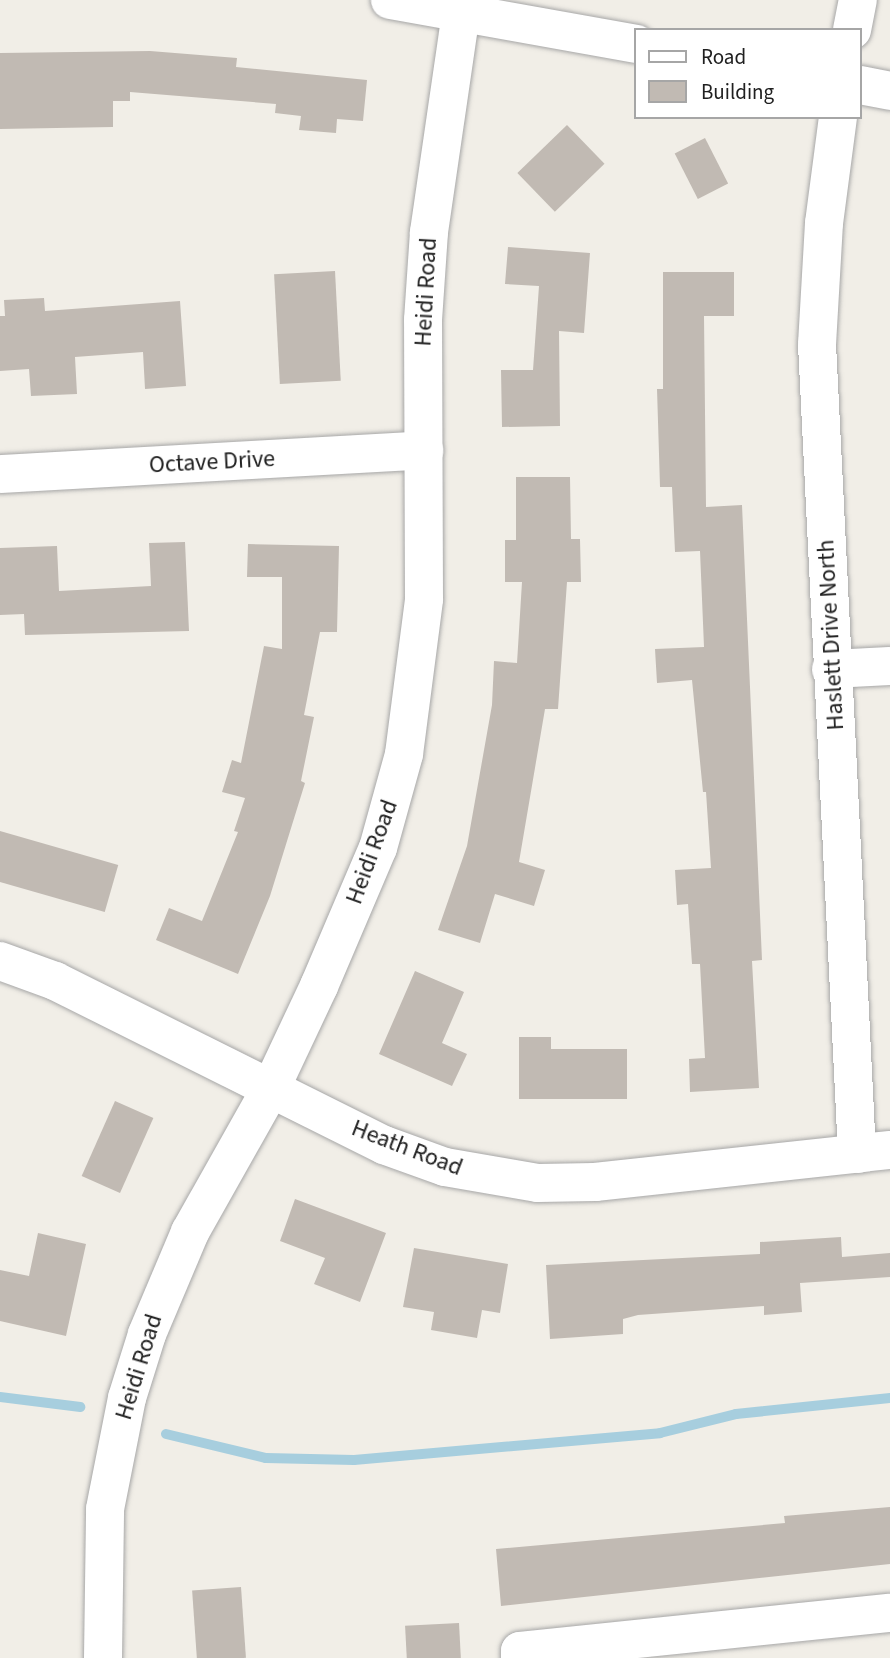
<!DOCTYPE html>
<html>
<head>
<meta charset="utf-8">
<style>
  body { margin:0 }
  #map { position:relative; width:890px; height:1658px; overflow:hidden; background:#f1eee7; font-family:"Source Sans 3",sans-serif }
  div>[style] { position:absolute }
  [style*='--x'] { left:calc(var(--x)*1px); top:calc(var(--y)*1px); width:calc(var(--w)*1px); rotate:calc(var(--a)*1deg) }
  .stream>* { height:10px; margin:-5px; padding:0 5px; transform-origin:5px; border-radius:5px; background:#a7cede }
  .building>* { inset:0; background:#c1bab3; transform-origin:0 0 }
  .roads { filter:drop-shadow(0 0 2px #a7a7a7) drop-shadow(0 0 2px #a7a7a7) }
  .minor>* { height:38px; margin:-19px; padding:0 19px; transform-origin:19px; border-radius:19px; background:#fff }
  span { translate:-50% -50%; white-space:nowrap; text-align:center; line-height:1.15; -webkit-text-stroke:5px #fff; paint-order:stroke }
  .street-label { font-size:24px; color:#202020 }
  .legend { position:absolute; left:634px; top:28px; width:228px; height:91px; box-sizing:border-box; background:#fff; border:2px solid #a6a6a6; margin:0; padding:9px 12px; list-style:none; font-size:21px; color:#202020 }
  .legend li { display:flex; align-items:center; gap:14px; height:35px }
  .legend b { width:35px; border:2px solid #a6a6a6 }
</style>
</head>
<body>
<div id="map">
  <div class="stream">
    <i style="--x:0;--y:1397;--w:81;--a:7.1"></i>
    <i style="--x:166;--y:1434;--w:103;--a:13.5"></i>
    <i style="--x:266;--y:1458;--w:88;--a:1.3"></i>
    <i style="--x:354;--y:1460;--w:307;--a:-5"></i>
    <i style="--x:660;--y:1433;--w:78;--a:-14"></i>
    <i style="--x:736;--y:1414;--w:155;--a:-5.9"></i>
  </div>
  <div class="building">
    <i style="clip-path:polygon(150px 51px,237px 58px,236px 67px,367px 80px,363px 121px,337px 119px,336px 133px,299px 130px,301px 116px,275px 113px,276px 104px,130px 92px,130px 101px,113px 101px,113px 127px,0 129px,0 53px)"></i>
    <i style="left:567px;top:125px;width:54px;height:69px;rotate:46deg"></i>
    <i style="left:705px;top:138px;width:51px;height:34px;rotate:63deg"></i>
    <i style="clip-path:polygon(508px 247px,590px 253px,584px 333px,559px 331px,560px 426px,502px 427px,501px 370px,533px 370px,539px 286px,505px 284px)"></i>
    <i style="left:335px;top:271px;width:110px;height:61px;rotate:87deg"></i>
    <i style="clip-path:polygon(663px 272px,734px 272px,734px 316px,704px 316px,706px 507px,742px 505px,762px 960px,752px 961px,759px 1088px,690px 1092px,689px 1059px,705px 1058px,700px 964px,692px 964px,688px 904px,677px 905px,675px 870px,711px 868px,706px 792px,703px 792px,692px 680px,657px 683px,655px 649px,704px 647px,700px 551px,675px 552px,672px 487px,660px 487px,657px 389px,663px 389px)"></i>
    <i style="clip-path:polygon(44px 298px,45px 311px,180px 301px,186px 386px,145px 389px,143px 352px,75px 357px,77px 394px,31px 396px,29px 369px,0 371px,0 316px,5px 316px,4px 300px)"></i>
    <i style="clip-path:polygon(516px 477px,570px 477px,571px 539px,580px 539px,581px 582px,567px 582px,558px 709px,545px 709px,519px 862px,545px 870px,534px 906px,495px 894px,480px 943px,438px 930px,467px 846px,492px 705px,494px 661px,517px 663px,522px 582px,505px 582px,505px 540px,516px 540px)"></i>
    <i style="clip-path:polygon(185px 542px,189px 631px,25px 635px,24px 614px,0 615px,0 548px,57px 546px,59px 591px,151px 586px,149px 543px)"></i>
    <i style="clip-path:polygon(248px 544px,339px 546px,337px 632px,320px 632px,304px 715px,314px 717px,301px 781px,305px 783px,270px 896px,238px 974px,156px 940px,169px 908px,202px 921px,238px 832px,234px 831px,245px 798px,222px 792px,232px 760px,241px 763px,264px 646px,282px 649px,282px 577px,247px 577px)"></i>
    <i style="left:0;top:831px;width:123px;height:49px;rotate:16deg"></i>
    <i style="clip-path:polygon(415px 971px,464px 992px,442px 1043px,467px 1054px,452px 1086px,379px 1054px)"></i>
    <i style="clip-path:polygon(519px 1037px,551px 1037px,551px 1049px,627px 1049px,627px 1099px,519px 1099px)"></i>
    <i style="left:115px;top:1101px;width:42px;height:82px;rotate:24deg"></i>
    <i style="clip-path:polygon(295px 1199px,386px 1233px,360px 1302px,314px 1284px,325px 1258px,280px 1241px)"></i>
    <i style="clip-path:polygon(38px 1233px,86px 1244px,66px 1336px,0 1321px,0 1270px,29px 1276px)"></i>
    <i style="clip-path:polygon(841px 1237px,842px 1257px,890px 1253px,890px 1277px,800px 1283px,802px 1312px,764px 1315px,764px 1306px,638px 1315px,623px 1319px,623px 1334px,550px 1339px,546px 1265px,760px 1254px,760px 1242px)"></i>
    <i style="clip-path:polygon(414px 1248px,508px 1264px,500px 1313px,482px 1310px,477px 1338px,431px 1330px,434px 1312px,403px 1307px)"></i>
    <i style="clip-path:polygon(890px 1507px,890px 1564px,501px 1606px,496px 1549px,785px 1523px,784px 1516px)"></i>
    <i style="left:241px;top:1587px;width:71px;height:49px;rotate:86deg"></i>
    <i style="left:459px;top:1623px;width:35px;height:54px;rotate:87deg"></i>
  </div>
  <div class="roads">
    <div class="minor">
      <i style="--x:390;--y:0;--w:250;--a:10.1"></i>
      <i style="--x:852;--y:30;--w:31;--a:-79"></i>
      <i style="--x:860;--y:85;--w:31;--a:11"></i>
      <i style="--x:838;--y:117;--w:107;--a:97.5"></i>
      <i style="--x:824;--y:223;--w:121;--a:93.3"></i>
      <i style="--x:817;--y:344;--w:811;--a:87.17"></i>
      <i style="--x:0;--y:474;--w:425;--a:-3.2"></i>
      <i style="--x:831;--y:669;--w:59;--a:-2.9"></i>
      <i style="--x:0;--y:961;--w:59;--a:20"></i>
      <i style="--x:55;--y:981;--w:368;--a:26.5"></i>
      <i style="--x:384;--y:1145;--w:65;--a:19.8"></i>
      <i style="--x:445;--y:1167;--w:94;--a:9.8"></i>
      <i style="--x:538;--y:1183;--w:57;--a:-1"></i>
      <i style="--x:595;--y:1182;--w:297;--a:-6.2"></i>
      <i style="--x:103;--y:1658;--w:149;--a:-89.2"></i>
      <i style="--x:105;--y:1509;--w:113;--a:-78.8"></i>
      <i style="--x:127;--y:1398;--w:67;--a:-72.6"></i>
      <i style="--x:147;--y:1334;--w:111;--a:-67.1"></i>
      <i style="--x:190;--y:1232;--w:165;--a:-60.6"></i>
      <i style="--x:271;--y:1088;--w:113;--a:-64.8"></i>
      <i style="--x:319;--y:986;--w:150;--a:-66.9"></i>
      <i style="--x:378;--y:848;--w:98;--a:-74.5"></i>
      <i style="--x:404;--y:754;--w:156;--a:-82.6"></i>
      <i style="--x:424;--y:599;--w:279;--a:-90.2"></i>
      <i style="--x:423;--y:320;--w:88;--a:-86.1"></i>
      <i style="--x:429;--y:232;--w:234;--a:-81.7"></i>
      <i style="--x:520;--y:1658;--w:7;--a:-90"></i>
      <i style="--x:520;--y:1651;--w:372;--a:-5.9"></i>
    </div>
  </div>
  <div class="street-label">
    <span style="left:426px;top:292px;rotate:-87deg">Heidi Road</span>
    <span style="left:212px;top:462px;rotate:-3deg">Octave Drive</span>
    <span style="left:831px;top:635px;rotate:-93deg">Haslett Drive North</span>
    <span style="left:372px;top:852px;rotate:-70deg">Heidi Road</span>
    <span style="left:407px;top:1148px;rotate:21deg">Heath Road</span>
    <span style="left:139px;top:1367px;rotate:-73deg">Heidi Road</span>
  </div>
  <ul class="legend">
  <li><b style="height:9px;background:#fff"></b>Road</li>
  <li><b style="height:19px;background:#c1bab3"></b>Building</li>
  </ul>
</div>
</body>
</html>
